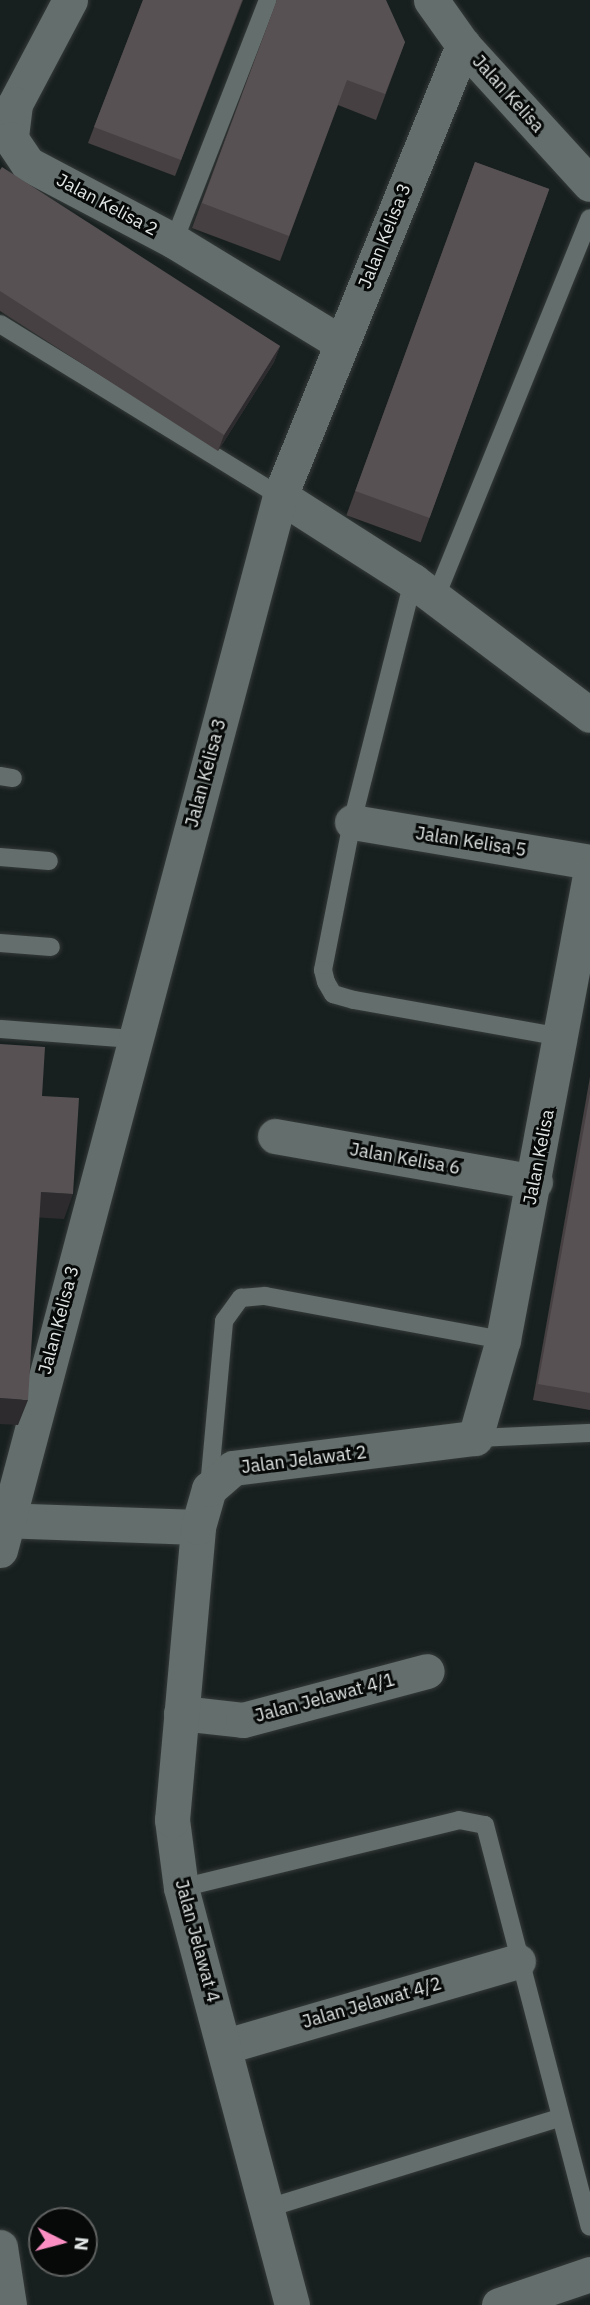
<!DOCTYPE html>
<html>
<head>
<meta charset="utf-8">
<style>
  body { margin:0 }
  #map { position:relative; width:590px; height:2305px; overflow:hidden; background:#18201f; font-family:"IBM Plex Sans",sans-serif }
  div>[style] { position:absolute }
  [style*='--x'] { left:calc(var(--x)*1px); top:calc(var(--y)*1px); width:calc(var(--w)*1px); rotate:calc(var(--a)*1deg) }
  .roads { filter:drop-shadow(0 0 2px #353a39) drop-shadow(0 0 2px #353a39) }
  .lane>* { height:18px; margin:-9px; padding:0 9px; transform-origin:9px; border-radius:9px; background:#646e6c }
  .street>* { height:35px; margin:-17.5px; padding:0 17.5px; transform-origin:17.5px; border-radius:17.5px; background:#646e6c }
  .wall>* { inset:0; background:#474042; transform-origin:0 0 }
  .shaded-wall>* { inset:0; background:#2d2b2d }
  .building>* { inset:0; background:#575154; transform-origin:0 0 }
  span { translate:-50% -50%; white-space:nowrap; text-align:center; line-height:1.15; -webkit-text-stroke:6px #060908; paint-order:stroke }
  .street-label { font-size:18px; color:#e1e6e5 }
  .north { position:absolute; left:28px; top:2207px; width:70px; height:70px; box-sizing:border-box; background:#060908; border:2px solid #5e6160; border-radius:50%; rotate:96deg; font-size:19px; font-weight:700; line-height:28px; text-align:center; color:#e1e6e5 }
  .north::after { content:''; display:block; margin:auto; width:24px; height:32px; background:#fb8fc3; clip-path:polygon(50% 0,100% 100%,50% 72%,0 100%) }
</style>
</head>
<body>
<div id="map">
  <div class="roads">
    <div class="lane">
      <i style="--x:174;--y:241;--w:259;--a:-68.7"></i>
      <i style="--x:0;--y:324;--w:329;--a:31.6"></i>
      <i style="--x:413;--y:581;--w:249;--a:104.2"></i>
      <i style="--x:352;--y:822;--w:151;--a:101.1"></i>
      <i style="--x:323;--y:970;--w:12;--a:76"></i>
      <i style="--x:326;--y:982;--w:14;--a:60"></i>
      <i style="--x:333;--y:994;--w:22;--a:16"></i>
      <i style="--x:354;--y:1000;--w:211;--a:10.1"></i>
      <i style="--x:435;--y:599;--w:411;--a:-67.9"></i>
      <i style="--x:0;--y:776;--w:13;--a:9"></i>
      <i style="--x:0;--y:857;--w:49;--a:4.7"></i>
      <i style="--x:0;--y:943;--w:51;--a:4.5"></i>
      <i style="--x:0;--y:1029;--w:134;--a:4.3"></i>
      <i style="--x:475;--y:1438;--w:115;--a:-2.5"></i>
      <i style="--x:209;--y:1487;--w:167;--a:-84.8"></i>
      <i style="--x:224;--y:1321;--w:29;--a:-54"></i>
      <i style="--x:241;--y:1298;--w:24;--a:-5"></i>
      <i style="--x:265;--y:1296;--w:242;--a:10.5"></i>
      <i style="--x:181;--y:1888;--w:286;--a:-13.7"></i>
      <i style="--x:459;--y:1820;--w:26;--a:11"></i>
      <i style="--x:485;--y:1825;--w:415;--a:75.4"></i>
      <i style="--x:265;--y:2209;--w:308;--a:-17.2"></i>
    </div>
    <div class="street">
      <i style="--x:70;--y:0;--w:118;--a:117.9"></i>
      <i style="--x:15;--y:104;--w:35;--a:97"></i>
      <i style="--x:11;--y:139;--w:30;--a:56"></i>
      <i style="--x:28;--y:164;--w:165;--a:27.8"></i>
      <i style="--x:174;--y:241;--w:196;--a:31.4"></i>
      <i style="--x:431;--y:0;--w:55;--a:54.6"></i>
      <i style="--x:463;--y:45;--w:188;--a:47.6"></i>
      <i style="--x:280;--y:496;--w:158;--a:32.6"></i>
      <i style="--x:413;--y:581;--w:222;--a:37.1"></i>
      <i style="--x:352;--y:822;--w:241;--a:9.5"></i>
      <i style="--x:275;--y:1136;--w:264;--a:10"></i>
      <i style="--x:0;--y:1520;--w:198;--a:2"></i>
      <i style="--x:0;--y:1550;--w:1091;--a:-75.12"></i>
      <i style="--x:280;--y:496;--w:487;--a:-67.9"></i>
      <i style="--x:181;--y:1713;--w:62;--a:6.4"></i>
      <i style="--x:243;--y:1720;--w:190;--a:-14.9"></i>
      <i style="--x:226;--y:2046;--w:304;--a:-16.2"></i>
      <i style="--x:0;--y:2247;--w:59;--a:81.2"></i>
      <i style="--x:292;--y:2305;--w:432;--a:-104.9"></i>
      <i style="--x:181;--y:1888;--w:69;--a:-97.5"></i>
      <i style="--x:172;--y:1820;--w:294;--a:-84.9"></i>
      <i style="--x:198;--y:1527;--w:40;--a:-74"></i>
      <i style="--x:209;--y:1489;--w:32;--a:-41"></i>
      <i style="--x:233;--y:1468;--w:244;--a:-7.1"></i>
      <i style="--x:475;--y:1438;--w:102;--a:-74.1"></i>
      <i style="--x:503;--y:1340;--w:474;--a:-79.4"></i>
      <i style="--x:499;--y:2305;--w:96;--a:-18.8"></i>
    </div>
  </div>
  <div class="wall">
    <i style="clip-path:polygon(143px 0,243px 0,175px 176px,88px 143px)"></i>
    <i style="clip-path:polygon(277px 0,405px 42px,376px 120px,338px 105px,280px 261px,192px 228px)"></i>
    <i style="left:475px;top:162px;width:79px;height:376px;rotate:20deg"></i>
    <i style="clip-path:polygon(0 170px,280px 346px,274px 362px,218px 451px,0 311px)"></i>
    <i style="clip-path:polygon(590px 1077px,590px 1410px,533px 1400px)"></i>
  </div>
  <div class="shaded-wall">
    <i style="clip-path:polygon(280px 346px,274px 362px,218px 451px,224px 435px)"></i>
    <i style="clip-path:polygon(41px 1192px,73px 1194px,64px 1219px,32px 1217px)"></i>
    <i style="clip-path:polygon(0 1398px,28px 1400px,18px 1425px,0 1424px)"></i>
  </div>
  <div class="building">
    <i style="clip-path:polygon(143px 0,242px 0,181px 160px,94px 127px)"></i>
    <i style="clip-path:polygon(277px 0,386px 0,405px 42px,385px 94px,347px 80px,289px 236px,202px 203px)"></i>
    <i style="left:475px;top:162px;width:79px;height:350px;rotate:20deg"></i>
    <i style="clip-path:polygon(2px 167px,280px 346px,224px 435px,0 291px,0 170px)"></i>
    <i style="clip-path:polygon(0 1044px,45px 1047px,42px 1096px,79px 1098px,73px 1194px,41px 1192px,28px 1400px,0 1398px)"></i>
    <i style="clip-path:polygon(590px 1094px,590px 1393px,538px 1384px)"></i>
  </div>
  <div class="street-label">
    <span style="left:508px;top:94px;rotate:48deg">Jalan Kelisa</span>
    <span style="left:107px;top:205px;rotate:28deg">Jalan Kelisa 2</span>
    <span style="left:385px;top:236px;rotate:-68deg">Jalan Kelisa 3</span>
    <span style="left:206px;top:773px;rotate:-75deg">Jalan Kelisa 3</span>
    <span style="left:471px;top:842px;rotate:9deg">Jalan Kelisa 5</span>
    <span style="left:539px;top:1157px;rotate:-79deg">Jalan Kelisa</span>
    <span style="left:405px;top:1159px;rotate:10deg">Jalan Kelisa 6</span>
    <span style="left:59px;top:1320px;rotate:-75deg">Jalan Kelisa 3</span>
    <span style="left:304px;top:1460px;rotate:-7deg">Jalan Jelawat 2</span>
    <span style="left:325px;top:1698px;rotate:-15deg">Jalan Jelawat 4/1</span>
    <span style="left:197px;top:1941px;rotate:75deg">Jalan Jelawat 4</span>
    <span style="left:372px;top:2003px;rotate:-16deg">Jalan Jelawat 4/2</span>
  </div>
  <div class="north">N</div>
</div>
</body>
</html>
